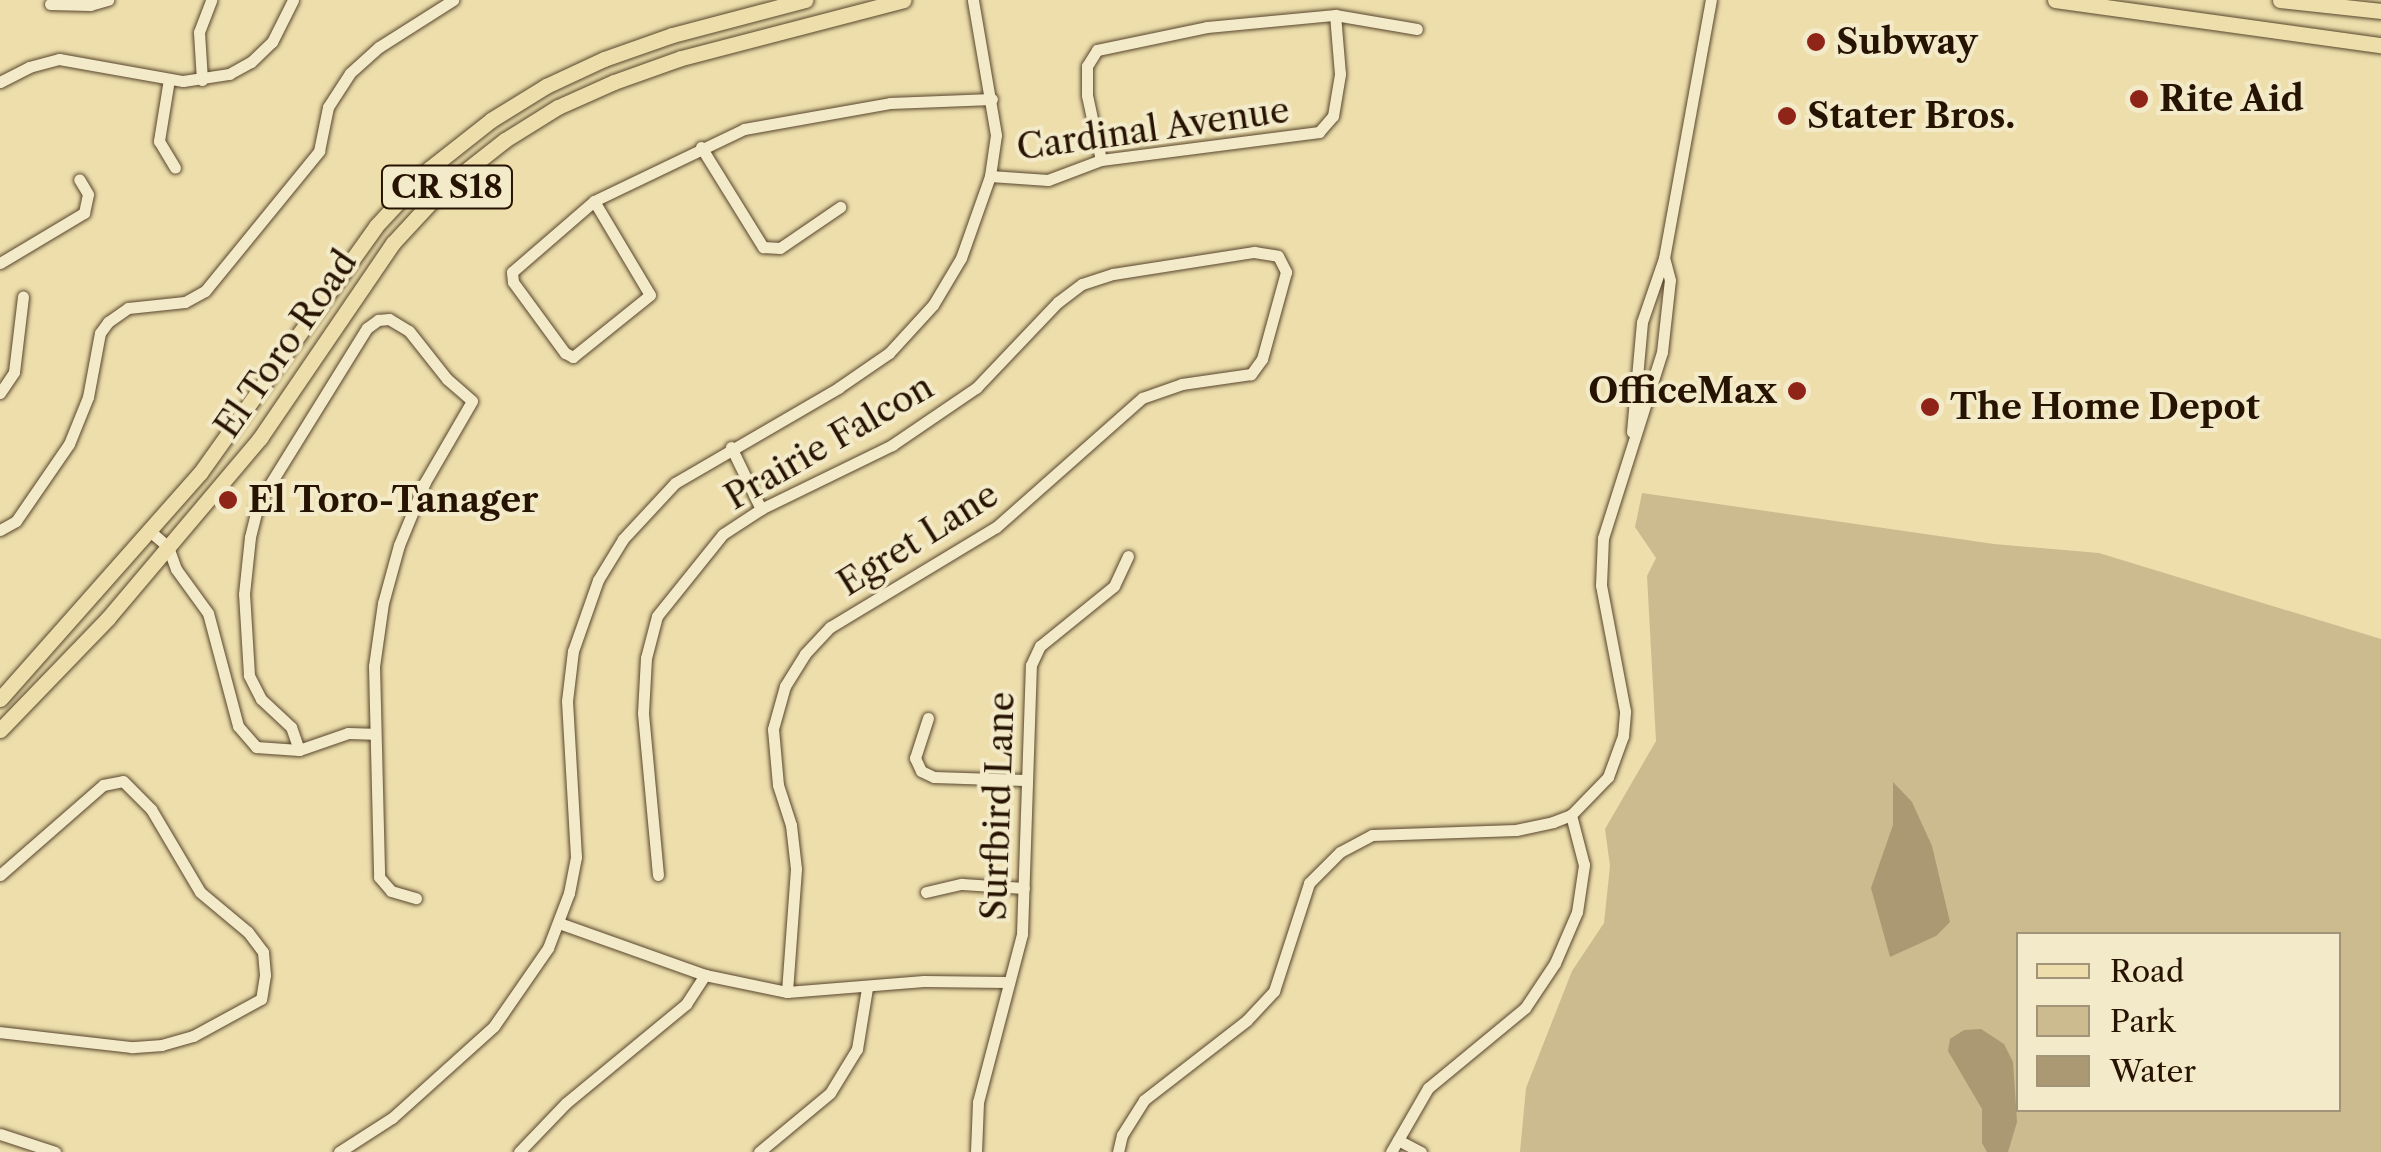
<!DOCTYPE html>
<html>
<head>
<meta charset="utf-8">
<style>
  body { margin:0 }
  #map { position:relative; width:2381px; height:1152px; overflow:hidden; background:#eddeac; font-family:"Libre Caslon Text",serif }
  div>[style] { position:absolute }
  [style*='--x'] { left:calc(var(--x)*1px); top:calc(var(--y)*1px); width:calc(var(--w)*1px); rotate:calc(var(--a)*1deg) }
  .green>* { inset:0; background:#cbbb8f }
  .water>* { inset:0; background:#aa9972 }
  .roads { filter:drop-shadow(0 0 2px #58462c) drop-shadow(0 0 2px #58462c) }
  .minor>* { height:11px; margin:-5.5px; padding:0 5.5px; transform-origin:5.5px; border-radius:5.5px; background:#f3eac9 }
  .major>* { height:15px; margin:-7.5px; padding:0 7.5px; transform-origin:7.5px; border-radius:7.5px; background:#eddeac }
  .dots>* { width:28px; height:28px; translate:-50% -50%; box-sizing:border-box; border:5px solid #f3eac9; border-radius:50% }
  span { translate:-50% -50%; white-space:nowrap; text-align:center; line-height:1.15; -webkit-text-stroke:8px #f3eac9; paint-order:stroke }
  .shield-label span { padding:2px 8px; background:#f3eac9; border:2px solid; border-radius:8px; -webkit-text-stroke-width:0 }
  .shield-label { font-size:32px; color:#271301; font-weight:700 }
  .poi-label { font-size:35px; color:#271301; font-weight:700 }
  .left { translate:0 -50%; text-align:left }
  .right { translate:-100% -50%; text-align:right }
  .street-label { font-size:35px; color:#271301 }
  .legend { position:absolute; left:2016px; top:932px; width:325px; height:180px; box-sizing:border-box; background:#f3eac9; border:2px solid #a19479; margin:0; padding:12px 18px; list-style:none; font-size:30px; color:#271301 }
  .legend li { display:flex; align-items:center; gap:20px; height:50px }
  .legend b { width:50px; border:2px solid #a19479 }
</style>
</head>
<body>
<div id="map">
  <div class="green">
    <i style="clip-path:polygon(evenodd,1642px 493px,1994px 544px,2099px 553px,2381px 639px,2381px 1152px,1520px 1152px,1526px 1088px,1572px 971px,1604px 923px,1610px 866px,1605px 829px,1656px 741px,1647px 576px,1656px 558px,1635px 527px,1642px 493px,2018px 934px,2338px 934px,2338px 1110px,2018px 1110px,2018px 934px)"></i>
  </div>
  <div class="water">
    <i style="clip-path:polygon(1893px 782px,1912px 802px,1932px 846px,1950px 922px,1936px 936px,1890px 957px,1871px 888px,1893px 825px)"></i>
    <i style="clip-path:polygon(1981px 1029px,2004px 1044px,2013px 1062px,2017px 1122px,2008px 1152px,1987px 1152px,1982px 1143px,1982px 1109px,1948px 1051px,1950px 1039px,1964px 1030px)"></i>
  </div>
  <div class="roads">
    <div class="minor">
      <i style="--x:50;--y:4;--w:40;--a:1.4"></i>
      <i style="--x:90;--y:5;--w:19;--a:-16"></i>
      <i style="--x:169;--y:79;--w:63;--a:99.2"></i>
      <i style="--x:159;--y:141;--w:31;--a:59"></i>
      <i style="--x:202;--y:80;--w:48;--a:-93.6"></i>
      <i style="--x:199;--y:32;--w:34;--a:-69"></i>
      <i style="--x:0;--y:82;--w:33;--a:-27"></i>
      <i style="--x:29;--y:67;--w:31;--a:-15"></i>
      <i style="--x:59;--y:59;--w:126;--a:10.1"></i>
      <i style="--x:183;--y:81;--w:47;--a:-8.7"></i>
      <i style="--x:229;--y:74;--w:25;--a:-29"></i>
      <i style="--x:251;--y:62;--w:29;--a:-44"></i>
      <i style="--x:272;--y:42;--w:47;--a:-63.4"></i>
      <i style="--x:701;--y:147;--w:118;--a:58.2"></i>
      <i style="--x:763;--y:247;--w:17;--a:3"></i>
      <i style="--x:780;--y:248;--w:73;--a:-34.3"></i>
      <i style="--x:1101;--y:160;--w:66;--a:-102.2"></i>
      <i style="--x:1087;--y:95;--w:29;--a:-90"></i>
      <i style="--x:1087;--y:66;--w:19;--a:-58"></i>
      <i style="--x:1097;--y:50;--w:112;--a:-11.8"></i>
      <i style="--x:1207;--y:27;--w:129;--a:-5.4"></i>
      <i style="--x:1335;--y:15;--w:83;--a:9.7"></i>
      <i style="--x:990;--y:176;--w:58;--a:3.9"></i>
      <i style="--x:1048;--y:180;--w:57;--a:-20.7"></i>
      <i style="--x:1101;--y:160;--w:220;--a:-7.3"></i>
      <i style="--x:1319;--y:132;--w:21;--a:-49"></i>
      <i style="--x:1333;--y:116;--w:43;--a:-80.5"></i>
      <i style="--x:1340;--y:74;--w:59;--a:-94.8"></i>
      <i style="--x:594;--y:201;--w:109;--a:59.2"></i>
      <i style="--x:650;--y:295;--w:99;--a:141.2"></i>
      <i style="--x:573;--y:357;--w:9;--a:-153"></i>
      <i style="--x:565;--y:353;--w:88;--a:-126.2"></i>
      <i style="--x:513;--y:282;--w:10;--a:-96"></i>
      <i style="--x:512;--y:272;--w:108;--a:-40.9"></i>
      <i style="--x:594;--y:201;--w:166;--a:-25.6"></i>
      <i style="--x:744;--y:129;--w:148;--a:-10.1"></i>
      <i style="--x:890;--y:103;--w:102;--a:-2.2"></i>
      <i style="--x:0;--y:263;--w:98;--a:-30.8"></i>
      <i style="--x:84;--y:213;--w:19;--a:-78"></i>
      <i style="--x:88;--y:194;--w:17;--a:-121"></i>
      <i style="--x:0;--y:393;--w:25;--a:-56"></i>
      <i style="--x:14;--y:372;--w:76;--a:-83.2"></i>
      <i style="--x:1632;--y:432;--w:110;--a:-84.8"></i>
      <i style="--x:1642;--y:322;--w:68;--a:-71"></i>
      <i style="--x:1664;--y:258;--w:262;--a:-79.7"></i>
      <i style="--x:731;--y:447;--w:69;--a:64.2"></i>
      <i style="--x:0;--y:530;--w:18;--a:-29"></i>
      <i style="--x:16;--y:521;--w:93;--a:-55.5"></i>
      <i style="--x:69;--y:444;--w:51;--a:-68"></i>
      <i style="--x:88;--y:397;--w:65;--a:-79.4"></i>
      <i style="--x:100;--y:333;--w:14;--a:-54"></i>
      <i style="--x:108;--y:322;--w:24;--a:-35"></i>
      <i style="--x:128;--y:308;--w:57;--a:-6"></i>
      <i style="--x:185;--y:302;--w:23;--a:-29"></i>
      <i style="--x:205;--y:291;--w:181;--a:-50.8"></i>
      <i style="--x:319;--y:151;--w:45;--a:-78.4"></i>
      <i style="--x:328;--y:107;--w:40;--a:-57.1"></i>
      <i style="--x:350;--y:73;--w:39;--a:-42"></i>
      <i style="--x:379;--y:47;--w:88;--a:-32.4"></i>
      <i style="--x:151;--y:532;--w:23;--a:41"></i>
      <i style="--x:168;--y:547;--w:23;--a:70"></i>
      <i style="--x:176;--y:569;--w:54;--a:54"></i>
      <i style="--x:208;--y:613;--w:117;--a:75.1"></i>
      <i style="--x:238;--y:726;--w:28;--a:49"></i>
      <i style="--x:256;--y:747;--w:43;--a:4"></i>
      <i style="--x:299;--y:750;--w:52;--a:-19.1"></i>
      <i style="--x:348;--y:733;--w:24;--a:2"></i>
      <i style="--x:928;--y:718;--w:42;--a:108"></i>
      <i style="--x:915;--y:758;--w:14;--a:65"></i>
      <i style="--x:921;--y:771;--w:14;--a:25"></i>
      <i style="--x:934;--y:777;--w:91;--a:1.9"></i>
      <i style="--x:299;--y:750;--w:24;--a:-109"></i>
      <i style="--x:291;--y:727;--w:41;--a:-137"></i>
      <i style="--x:261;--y:699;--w:27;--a:-117"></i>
      <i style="--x:249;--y:675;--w:81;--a:-93.5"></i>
      <i style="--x:244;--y:594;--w:57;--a:-84"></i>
      <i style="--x:250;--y:537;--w:36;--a:-76"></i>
      <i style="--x:259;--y:502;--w:205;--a:-58.2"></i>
      <i style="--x:367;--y:328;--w:14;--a:-36"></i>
      <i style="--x:378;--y:320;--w:11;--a:-5"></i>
      <i style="--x:389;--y:319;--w:23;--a:31"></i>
      <i style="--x:409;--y:331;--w:61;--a:51.6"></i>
      <i style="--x:447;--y:379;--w:33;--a:41"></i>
      <i style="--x:472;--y:401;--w:94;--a:120.1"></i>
      <i style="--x:425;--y:482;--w:68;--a:112.4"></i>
      <i style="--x:399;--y:545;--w:60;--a:105.4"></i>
      <i style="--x:383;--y:603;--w:64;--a:98.1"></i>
      <i style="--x:374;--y:666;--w:211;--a:88.6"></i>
      <i style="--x:379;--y:877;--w:18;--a:49"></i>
      <i style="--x:391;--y:891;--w:26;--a:16"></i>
      <i style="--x:0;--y:875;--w:137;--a:-41.1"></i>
      <i style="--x:103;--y:785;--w:20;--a:-11"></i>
      <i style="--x:123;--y:781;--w:40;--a:45"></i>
      <i style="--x:151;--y:809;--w:96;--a:59.4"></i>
      <i style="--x:200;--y:892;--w:62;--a:39.8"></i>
      <i style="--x:248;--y:932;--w:25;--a:53"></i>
      <i style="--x:263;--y:952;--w:23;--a:85"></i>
      <i style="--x:265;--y:975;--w:24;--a:99"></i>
      <i style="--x:261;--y:999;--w:77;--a:151.4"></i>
      <i style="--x:193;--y:1036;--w:32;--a:164"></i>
      <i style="--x:162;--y:1045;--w:31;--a:176"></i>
      <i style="--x:131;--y:1047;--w:132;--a:-173.5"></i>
      <i style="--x:658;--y:875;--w:163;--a:-95.3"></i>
      <i style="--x:643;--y:713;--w:55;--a:-86.9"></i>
      <i style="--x:646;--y:658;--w:43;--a:-75.3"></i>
      <i style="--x:657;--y:616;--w:105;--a:-51.2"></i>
      <i style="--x:723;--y:534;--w:45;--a:-33.3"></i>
      <i style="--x:761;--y:509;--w:146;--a:-26"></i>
      <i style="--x:892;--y:445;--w:102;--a:-34.2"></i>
      <i style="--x:976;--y:388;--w:119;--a:-46.4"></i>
      <i style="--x:1058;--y:302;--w:30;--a:-37"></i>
      <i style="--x:1082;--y:284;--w:33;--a:-18"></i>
      <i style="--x:1113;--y:274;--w:143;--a:-8.9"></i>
      <i style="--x:1254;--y:252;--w:24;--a:9"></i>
      <i style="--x:1278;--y:256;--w:18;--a:63"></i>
      <i style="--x:1286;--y:272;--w:90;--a:105.4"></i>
      <i style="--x:1262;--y:359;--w:19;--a:126"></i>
      <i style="--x:1251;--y:374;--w:70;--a:171.8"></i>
      <i style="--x:1182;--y:384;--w:42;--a:160.7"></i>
      <i style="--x:1142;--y:398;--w:195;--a:138.5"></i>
      <i style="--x:996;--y:527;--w:194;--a:148.9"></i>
      <i style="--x:830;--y:627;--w:37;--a:133"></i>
      <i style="--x:805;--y:654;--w:38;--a:122"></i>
      <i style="--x:785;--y:686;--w:45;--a:105.6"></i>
      <i style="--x:773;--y:729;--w:56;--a:84.9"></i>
      <i style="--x:778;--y:785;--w:42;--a:72"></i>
      <i style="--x:791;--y:825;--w:44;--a:83.5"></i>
      <i style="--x:796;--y:869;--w:123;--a:94.2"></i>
      <i style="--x:926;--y:892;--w:37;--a:-13"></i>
      <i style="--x:962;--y:884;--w:62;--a:3.7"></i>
      <i style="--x:559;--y:923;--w:155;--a:19.6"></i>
      <i style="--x:705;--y:975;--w:84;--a:11.7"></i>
      <i style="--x:787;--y:992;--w:137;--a:-4.6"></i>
      <i style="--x:924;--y:981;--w:82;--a:0.7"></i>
      <i style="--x:0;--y:1134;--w:58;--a:18.1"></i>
      <i style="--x:1398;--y:1140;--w:26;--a:28"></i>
      <i style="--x:339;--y:1152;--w:63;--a:-32.7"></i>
      <i style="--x:392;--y:1118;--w:137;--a:-42"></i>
      <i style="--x:494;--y:1026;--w:95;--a:-55.3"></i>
      <i style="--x:548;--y:948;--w:59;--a:-69.1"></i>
      <i style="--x:569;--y:893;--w:37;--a:-79"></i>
      <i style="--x:576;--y:857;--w:156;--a:-93.3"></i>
      <i style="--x:567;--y:701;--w:50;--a:-83.2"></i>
      <i style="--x:573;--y:651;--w:75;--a:-70.6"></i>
      <i style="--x:598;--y:580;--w:48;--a:-58.6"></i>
      <i style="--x:623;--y:539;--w:76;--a:-47.1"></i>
      <i style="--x:675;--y:483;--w:189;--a:-30.2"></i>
      <i style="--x:838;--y:388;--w:62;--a:-34.5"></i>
      <i style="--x:889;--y:353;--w:65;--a:-47.5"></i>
      <i style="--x:933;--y:305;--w:55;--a:-59.2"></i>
      <i style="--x:961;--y:258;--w:87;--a:-70.5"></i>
      <i style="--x:990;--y:176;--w:41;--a:-81.7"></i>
      <i style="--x:996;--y:135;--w:137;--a:-99.7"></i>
      <i style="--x:519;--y:1152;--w:68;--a:-46.2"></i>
      <i style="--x:566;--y:1103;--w:156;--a:-39.5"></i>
      <i style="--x:686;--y:1004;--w:35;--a:-57"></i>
      <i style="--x:759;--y:1152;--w:92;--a:-39.7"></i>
      <i style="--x:830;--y:1093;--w:52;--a:-58.5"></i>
      <i style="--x:857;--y:1049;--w:62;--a:-80.7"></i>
      <i style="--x:976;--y:1152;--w:50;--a:-87.7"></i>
      <i style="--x:978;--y:1102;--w:174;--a:-75.3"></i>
      <i style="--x:1022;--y:934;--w:269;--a:-88.1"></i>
      <i style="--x:1031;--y:665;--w:21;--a:-65"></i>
      <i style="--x:1040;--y:646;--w:95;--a:-39"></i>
      <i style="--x:1114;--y:586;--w:33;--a:-65"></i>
      <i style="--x:1118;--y:1152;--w:17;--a:-77"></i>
      <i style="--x:1122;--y:1135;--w:41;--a:-57.8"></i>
      <i style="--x:1144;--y:1100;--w:130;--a:-37.8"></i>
      <i style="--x:1247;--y:1020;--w:40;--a:-47"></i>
      <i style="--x:1274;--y:991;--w:114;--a:-72"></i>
      <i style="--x:1309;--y:883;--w:44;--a:-45"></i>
      <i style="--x:1340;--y:852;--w:36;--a:-28"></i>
      <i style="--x:1372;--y:835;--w:144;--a:-2"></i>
      <i style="--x:1516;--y:830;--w:38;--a:-12"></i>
      <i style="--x:1553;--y:822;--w:19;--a:-21"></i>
      <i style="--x:1571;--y:815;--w:53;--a:-45.8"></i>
      <i style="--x:1608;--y:777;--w:44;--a:-69.9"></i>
      <i style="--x:1623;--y:736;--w:25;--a:-85"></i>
      <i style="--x:1625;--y:711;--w:128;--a:-100.8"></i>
      <i style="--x:1601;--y:585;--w:47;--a:-87.6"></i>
      <i style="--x:1603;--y:538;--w:195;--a:-72.4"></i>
      <i style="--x:1662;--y:352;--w:72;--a:-83.7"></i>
      <i style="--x:1670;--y:280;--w:23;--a:-105"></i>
      <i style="--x:1391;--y:1152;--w:74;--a:-60"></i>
      <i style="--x:1428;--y:1088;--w:126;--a:-39.5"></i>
      <i style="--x:1525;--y:1008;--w:54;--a:-56.3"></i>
      <i style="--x:1555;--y:963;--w:56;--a:-66.7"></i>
      <i style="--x:1577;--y:912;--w:48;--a:-81.5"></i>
      <i style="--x:1584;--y:865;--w:52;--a:-104.6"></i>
    </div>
    <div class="major">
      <i style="--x:2055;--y:0;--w:329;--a:7.9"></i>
      <i style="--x:2280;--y:0;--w:102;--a:6.2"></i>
      <i style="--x:0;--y:699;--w:302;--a:-48.5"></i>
      <i style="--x:200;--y:473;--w:303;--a:-54.5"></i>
      <i style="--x:376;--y:226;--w:78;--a:-47.1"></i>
      <i style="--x:429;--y:169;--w:79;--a:-38.3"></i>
      <i style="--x:491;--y:120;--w:65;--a:-31.7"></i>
      <i style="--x:546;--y:86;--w:64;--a:-25"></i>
      <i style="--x:604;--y:59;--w:72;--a:-19.4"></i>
      <i style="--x:672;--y:35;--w:138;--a:-14.7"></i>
      <i style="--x:0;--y:730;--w:156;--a:-46"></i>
      <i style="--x:108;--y:618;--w:236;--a:-49.8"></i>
      <i style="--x:260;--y:438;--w:236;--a:-55.7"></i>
      <i style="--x:393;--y:243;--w:75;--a:-47.2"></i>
      <i style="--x:444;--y:188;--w:78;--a:-38.2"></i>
      <i style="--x:505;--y:140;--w:62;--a:-31.9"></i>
      <i style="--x:558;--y:107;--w:61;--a:-24.1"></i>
      <i style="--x:614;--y:82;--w:71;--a:-19.7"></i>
      <i style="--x:681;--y:58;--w:230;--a:-14.6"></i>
    </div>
  </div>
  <div class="dots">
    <i style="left:1816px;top:42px;background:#8f2418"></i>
    <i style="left:2139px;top:99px;background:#8f2418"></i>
    <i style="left:1787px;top:116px;background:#8f2418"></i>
    <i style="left:1797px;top:391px;background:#8f2418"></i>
    <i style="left:1930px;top:407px;background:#8f2418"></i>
    <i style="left:228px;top:500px;background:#8f2418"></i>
  </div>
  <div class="shield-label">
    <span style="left:447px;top:187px">CR S18</span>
  </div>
  <div class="poi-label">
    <span class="left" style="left:1836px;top:42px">Subway</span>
    <span class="left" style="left:2159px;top:99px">Rite Aid</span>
    <span class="left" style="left:1807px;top:116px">Stater Bros.</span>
    <span class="right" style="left:1777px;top:391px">OfficeMax</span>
    <span class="left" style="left:1950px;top:407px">The Home Depot</span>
    <span class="left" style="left:248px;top:500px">El Toro-Tanager</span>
  </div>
  <div class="street-label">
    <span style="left:1153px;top:129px;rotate:-8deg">Cardinal Avenue</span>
    <span style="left:286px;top:344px;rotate:-55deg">El Toro Road</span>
    <span style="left:829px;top:442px;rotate:-30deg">Prairie Falcon</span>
    <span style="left:918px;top:539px;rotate:-32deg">Egret Lane</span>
    <span style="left:998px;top:806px;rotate:-88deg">Surfbird Lane</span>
  </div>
  <ul class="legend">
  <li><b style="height:12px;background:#eddeac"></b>Road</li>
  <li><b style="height:28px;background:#cbbb8f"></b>Park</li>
  <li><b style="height:28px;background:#aa9972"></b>Water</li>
  </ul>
</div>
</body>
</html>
